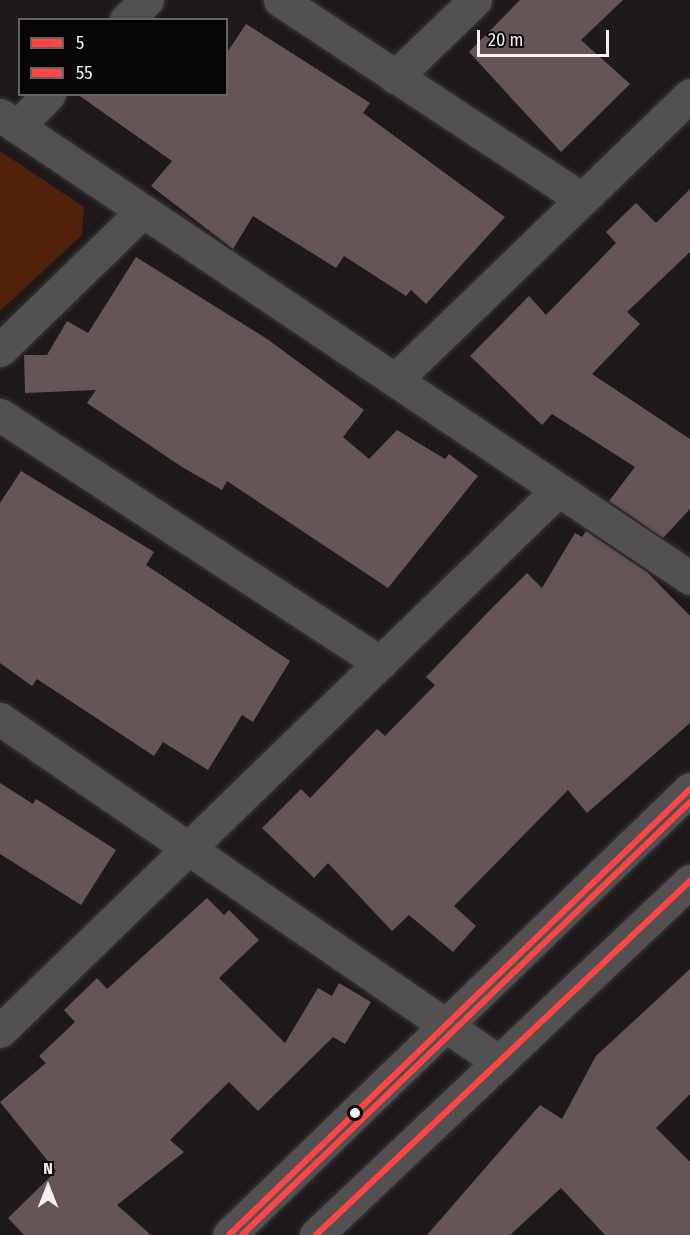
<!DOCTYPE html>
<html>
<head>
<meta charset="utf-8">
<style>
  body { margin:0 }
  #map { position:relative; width:690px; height:1235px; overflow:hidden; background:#1e1a1c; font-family:"Fira Sans Condensed",sans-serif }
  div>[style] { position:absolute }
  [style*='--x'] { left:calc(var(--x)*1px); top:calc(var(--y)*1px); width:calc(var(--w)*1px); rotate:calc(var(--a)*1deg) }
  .green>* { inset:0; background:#51210a }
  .building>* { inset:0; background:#665557 }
  .roads { filter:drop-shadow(0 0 2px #3a3839) drop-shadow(0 0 2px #3a3839) }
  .street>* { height:33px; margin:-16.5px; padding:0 16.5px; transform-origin:16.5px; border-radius:16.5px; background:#535052 }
  .secondary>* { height:33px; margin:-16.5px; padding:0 16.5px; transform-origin:16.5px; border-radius:16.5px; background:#535052 }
  .bus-1>* { height:6px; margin:-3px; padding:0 3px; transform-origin:3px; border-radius:3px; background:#ff4646 }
  .bus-2>* { height:6px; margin:-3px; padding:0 3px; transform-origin:3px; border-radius:3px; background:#ff4646 }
  .dots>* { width:16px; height:16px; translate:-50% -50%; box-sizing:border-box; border:3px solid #070506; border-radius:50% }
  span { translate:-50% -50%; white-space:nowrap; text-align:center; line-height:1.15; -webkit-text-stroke:5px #070506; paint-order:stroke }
  .legend { position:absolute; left:18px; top:18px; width:210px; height:78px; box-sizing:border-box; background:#070506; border:2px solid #666365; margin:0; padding:8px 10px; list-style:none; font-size:18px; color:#f5f1f3 }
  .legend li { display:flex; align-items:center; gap:12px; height:30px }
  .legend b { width:30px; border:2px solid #666365 }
  .north { position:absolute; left:18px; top:1157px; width:60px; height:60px; -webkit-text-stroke:4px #070506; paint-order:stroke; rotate:0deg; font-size:16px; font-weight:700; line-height:24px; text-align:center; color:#f5f1f3 }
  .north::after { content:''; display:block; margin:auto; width:21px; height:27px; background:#f5f1f3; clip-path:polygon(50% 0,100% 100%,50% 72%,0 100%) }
  .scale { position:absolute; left:477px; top:30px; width:132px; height:27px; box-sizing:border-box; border:3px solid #f5f1f3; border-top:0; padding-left:8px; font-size:18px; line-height:21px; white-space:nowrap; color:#f5f1f3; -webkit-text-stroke:4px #070506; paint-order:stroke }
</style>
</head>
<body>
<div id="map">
  <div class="green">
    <i style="clip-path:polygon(0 151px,84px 207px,82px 235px,0 311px)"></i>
  </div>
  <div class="building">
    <i style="clip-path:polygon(520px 0,623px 0,581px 40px,630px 84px,561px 152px,469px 52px)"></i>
    <i style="clip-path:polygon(246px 24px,370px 103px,363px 113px,505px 217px,426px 304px,411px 290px,406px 296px,344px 256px,336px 268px,253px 216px,233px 249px,151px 186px,172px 161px,77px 94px,226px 94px,226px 54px)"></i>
    <i style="clip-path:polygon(690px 189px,690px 252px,627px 312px,640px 324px,592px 374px,690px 439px,690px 509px,663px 538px,609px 501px,635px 467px,552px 414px,542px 425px,470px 356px,529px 296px,546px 315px,616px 243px,606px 232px,636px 203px,656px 223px)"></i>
    <i style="clip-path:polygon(136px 257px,267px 339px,364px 410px,343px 437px,369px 459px,397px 430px,445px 459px,449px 454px,478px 476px,388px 588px,227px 481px,222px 490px,182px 467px,87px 403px,96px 390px,25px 393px,24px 355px,47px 355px,67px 321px,88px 333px)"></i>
    <i style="clip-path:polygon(21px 471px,154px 552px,146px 565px,290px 661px,253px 722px,242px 715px,208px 770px,163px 742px,154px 756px,37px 679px,32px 686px,0 663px,0 503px)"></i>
    <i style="clip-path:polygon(586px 531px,647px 572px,690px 616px,690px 723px,587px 813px,568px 790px,454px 906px,476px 926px,453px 952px,409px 915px,392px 931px,328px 863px,314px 878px,262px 828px,301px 789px,310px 798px,377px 729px,385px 736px,435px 685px,426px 677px,491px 609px,527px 573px,542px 588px,575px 533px,582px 537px)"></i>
    <i style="clip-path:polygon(0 783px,33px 804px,36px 799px,116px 850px,81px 905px,0 854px)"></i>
    <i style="clip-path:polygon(207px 898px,224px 915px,229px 910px,259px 940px,219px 978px,285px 1043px,318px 988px,332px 996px,339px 983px,371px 1002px,345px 1044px,333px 1037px,258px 1111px,229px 1082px,170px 1140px,184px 1152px,117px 1205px,151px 1235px,24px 1235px,8px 1218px,56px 1171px,0 1102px,46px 1063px,39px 1056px,75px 1022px,64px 1010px,97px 978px,107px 989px)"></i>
    <i style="clip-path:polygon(690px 969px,690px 1094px,656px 1128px,690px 1162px,690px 1235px,605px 1235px,561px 1188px,510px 1235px,427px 1235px,540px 1105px,562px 1119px,596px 1056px)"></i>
  </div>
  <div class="roads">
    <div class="street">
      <i style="--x:280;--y:0;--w:362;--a:33.4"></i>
      <i style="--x:126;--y:20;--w:29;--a:-44"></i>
      <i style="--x:395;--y:77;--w:111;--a:-43.9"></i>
      <i style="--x:0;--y:115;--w:831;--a:33.86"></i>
      <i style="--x:17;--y:127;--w:46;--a:-45.9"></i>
      <i style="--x:0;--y:350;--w:199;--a:-44.2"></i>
      <i style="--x:395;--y:380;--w:410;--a:-44"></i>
      <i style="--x:0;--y:415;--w:454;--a:33.1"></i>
      <i style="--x:0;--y:719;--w:606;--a:34.5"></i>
      <i style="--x:0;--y:1031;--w:777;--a:-44.11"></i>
    </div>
    <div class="secondary">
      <i style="--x:229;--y:1235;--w:641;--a:-44.05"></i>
      <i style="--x:316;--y:1235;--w:515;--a:-43.43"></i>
    </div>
  </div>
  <div class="bus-1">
    <i style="--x:229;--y:1235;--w:641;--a:-44.05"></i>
    <i style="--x:316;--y:1235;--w:515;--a:-43.43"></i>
  </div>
  <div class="bus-2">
    <i style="--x:242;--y:1235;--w:623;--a:-44.02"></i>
  </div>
  <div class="dots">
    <i style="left:355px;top:1113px;background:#f5f1f3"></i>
  </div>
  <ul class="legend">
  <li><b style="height:8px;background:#ff4646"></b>5</li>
  <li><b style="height:8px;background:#ff4646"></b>55</li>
  </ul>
  <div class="north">N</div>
  <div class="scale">20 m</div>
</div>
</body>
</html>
